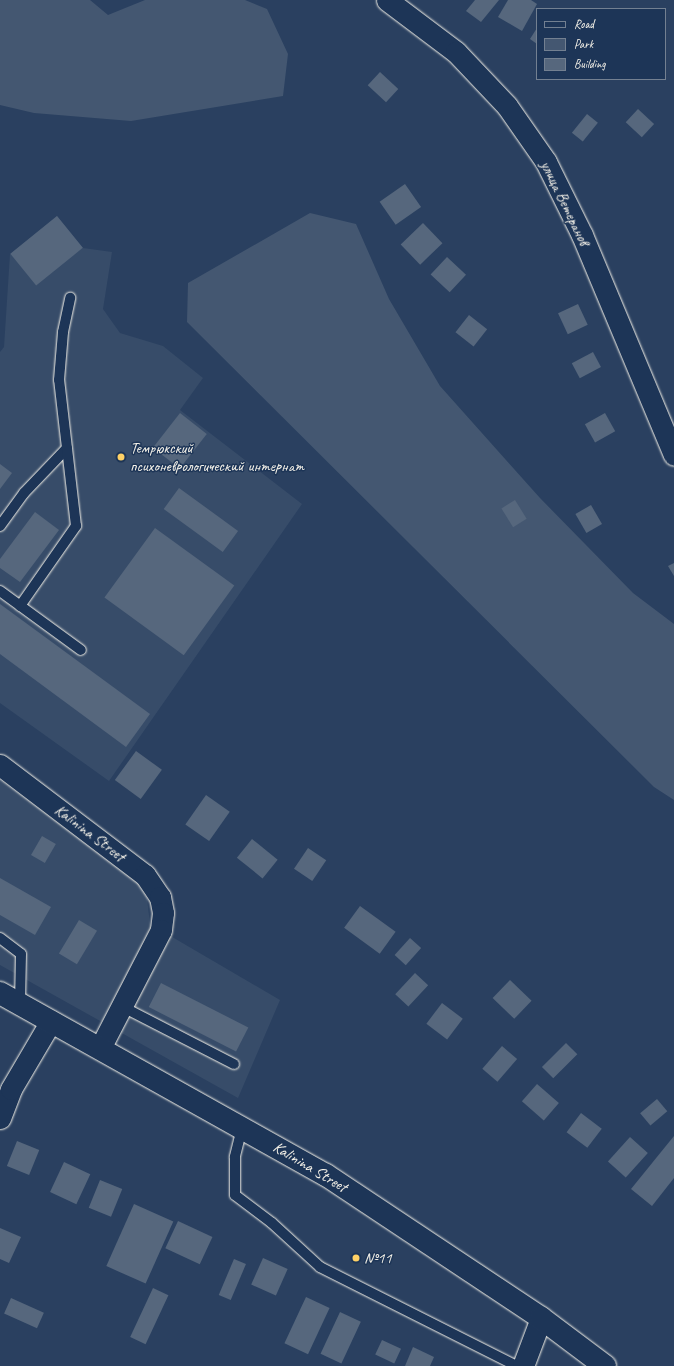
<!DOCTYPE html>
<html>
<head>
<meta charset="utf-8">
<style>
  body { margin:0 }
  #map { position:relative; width:674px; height:1366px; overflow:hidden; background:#2a4060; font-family:Caveat,sans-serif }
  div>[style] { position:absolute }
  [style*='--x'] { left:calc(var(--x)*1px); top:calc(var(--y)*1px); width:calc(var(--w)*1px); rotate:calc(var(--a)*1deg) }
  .built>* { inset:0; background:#374c69 }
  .green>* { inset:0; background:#445771 }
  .building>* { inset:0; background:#56677d; transform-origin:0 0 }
  .roads { filter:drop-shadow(0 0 1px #f4f1e8) drop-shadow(0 0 1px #f4f1e8) }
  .service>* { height:10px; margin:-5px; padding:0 5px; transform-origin:5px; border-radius:5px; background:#1d3557 }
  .minor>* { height:21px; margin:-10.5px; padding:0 10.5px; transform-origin:10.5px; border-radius:10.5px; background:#1d3557 }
  .secondary>* { height:22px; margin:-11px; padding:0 11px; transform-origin:11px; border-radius:11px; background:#1d3557 }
  .dots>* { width:11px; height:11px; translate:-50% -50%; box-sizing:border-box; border:2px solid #1d3557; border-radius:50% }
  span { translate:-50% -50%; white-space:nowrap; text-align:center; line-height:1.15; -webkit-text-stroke:3px #1d3557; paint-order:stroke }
  .street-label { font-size:16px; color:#f4f1e8 }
  .poi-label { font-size:16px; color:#f4f1e8 }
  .left { translate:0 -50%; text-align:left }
  .legend { position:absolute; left:536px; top:8px; width:130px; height:72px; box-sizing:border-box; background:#1d3557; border:1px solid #738091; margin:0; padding:5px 7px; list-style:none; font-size:12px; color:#f4f1e8 }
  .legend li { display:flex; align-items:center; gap:8px; height:20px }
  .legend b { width:20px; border:1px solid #738091 }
</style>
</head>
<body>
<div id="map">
  <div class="built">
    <i style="clip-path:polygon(57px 216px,83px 248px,112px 252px,103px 309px,120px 333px,163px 346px,203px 378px,180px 410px,302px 504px,109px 781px,0 703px,0 352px,4px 347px,10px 254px)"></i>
    <i style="clip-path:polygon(0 780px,133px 876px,147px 898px,150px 924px,280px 1000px,238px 1098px,0 965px)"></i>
  </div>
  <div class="green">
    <i style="clip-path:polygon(0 0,90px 0,108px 15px,145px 0,245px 0,267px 9px,288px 54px,283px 96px,131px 121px,34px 113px,0 105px)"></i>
    <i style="clip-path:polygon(310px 213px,356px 224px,389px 299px,440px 386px,540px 498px,633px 593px,674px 624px,674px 800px,654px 787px,187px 322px,188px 283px)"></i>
  </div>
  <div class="building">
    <i style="clip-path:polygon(475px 0,499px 0,481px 22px,466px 11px)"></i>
    <i style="clip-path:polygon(508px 0,531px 0,537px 4px,522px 31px,498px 17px)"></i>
    <i style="clip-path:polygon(537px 28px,537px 44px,530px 39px)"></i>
    <i style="left:380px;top:72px;width:25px;height:18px;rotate:43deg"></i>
    <i style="left:638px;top:109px;width:22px;height:18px;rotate:43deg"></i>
    <i style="left:587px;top:114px;width:14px;height:24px;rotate:39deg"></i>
    <i style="left:405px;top:184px;width:28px;height:31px;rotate:55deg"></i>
    <i style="left:57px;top:216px;width:41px;height:60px;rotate:51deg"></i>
    <i style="left:423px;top:223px;width:28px;height:31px;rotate:46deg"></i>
    <i style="left:447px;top:257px;width:26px;height:24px;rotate:43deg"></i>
    <i style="left:578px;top:304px;width:23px;height:22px;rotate:65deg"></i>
    <i style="left:469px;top:315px;width:23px;height:22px;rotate:38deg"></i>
    <i style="left:593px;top:352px;width:17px;height:24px;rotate:62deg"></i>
    <i style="left:180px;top:413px;width:34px;height:44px;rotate:38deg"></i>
    <i style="left:605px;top:413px;width:21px;height:23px;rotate:61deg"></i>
    <i style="clip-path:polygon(0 464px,12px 473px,0 489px)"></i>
    <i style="left:179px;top:488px;width:73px;height:26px;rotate:36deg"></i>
    <i style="left:515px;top:500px;width:22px;height:16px;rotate:58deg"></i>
    <i style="left:591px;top:505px;width:22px;height:18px;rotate:60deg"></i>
    <i style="clip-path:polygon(35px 512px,59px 530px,20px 582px,0 568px,0 559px)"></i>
    <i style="left:155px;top:528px;width:98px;height:86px;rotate:36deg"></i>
    <i style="clip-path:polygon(674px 563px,674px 576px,668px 566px)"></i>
    <i style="clip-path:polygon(0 604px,150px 714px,126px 747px,0 654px)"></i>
    <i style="left:136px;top:751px;width:32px;height:36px;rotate:36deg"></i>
    <i style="left:206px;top:795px;width:29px;height:36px;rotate:35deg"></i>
    <i style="left:42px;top:836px;width:16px;height:22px;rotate:30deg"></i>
    <i style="left:252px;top:839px;width:33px;height:24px;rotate:39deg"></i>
    <i style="left:308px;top:848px;width:22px;height:25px;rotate:34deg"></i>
    <i style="clip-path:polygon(0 878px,51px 907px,35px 935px,0 915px)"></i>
    <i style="left:360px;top:906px;width:44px;height:27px;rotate:36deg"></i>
    <i style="left:79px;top:920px;width:21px;height:39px;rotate:31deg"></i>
    <i style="left:410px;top:938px;width:15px;height:23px;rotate:42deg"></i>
    <i style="left:415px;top:973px;width:18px;height:29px;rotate:43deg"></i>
    <i style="left:510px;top:980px;width:30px;height:25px;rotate:44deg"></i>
    <i style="left:161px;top:983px;width:98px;height:27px;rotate:27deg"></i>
    <i style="left:442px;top:1003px;width:26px;height:26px;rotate:37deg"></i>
    <i style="left:566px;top:1043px;width:16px;height:34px;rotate:45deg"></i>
    <i style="left:502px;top:1046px;width:20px;height:30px;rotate:41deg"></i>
    <i style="left:537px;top:1084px;width:29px;height:23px;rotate:41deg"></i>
    <i style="left:657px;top:1099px;width:16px;height:22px;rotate:50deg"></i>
    <i style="left:581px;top:1113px;width:26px;height:24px;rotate:37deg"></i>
    <i style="clip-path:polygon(674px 1136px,674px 1178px,652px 1206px,631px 1189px)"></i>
    <i style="left:630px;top:1137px;width:24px;height:33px;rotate:42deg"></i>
    <i style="left:17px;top:1141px;width:24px;height:27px;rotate:22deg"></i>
    <i style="left:64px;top:1162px;width:29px;height:33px;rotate:25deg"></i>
    <i style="left:100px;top:1180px;width:24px;height:30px;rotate:22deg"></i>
    <i style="left:134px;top:1204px;width:43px;height:68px;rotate:24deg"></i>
    <i style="left:178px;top:1221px;width:38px;height:30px;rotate:25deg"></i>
    <i style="clip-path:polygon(0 1228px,21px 1237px,9px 1263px,0 1259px)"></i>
    <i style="left:263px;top:1258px;width:27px;height:29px;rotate:24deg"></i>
    <i style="left:234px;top:1259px;width:13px;height:39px;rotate:23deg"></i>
    <i style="left:153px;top:1288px;width:17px;height:54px;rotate:25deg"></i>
    <i style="left:306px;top:1297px;width:26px;height:51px;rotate:25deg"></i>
    <i style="left:11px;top:1298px;width:36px;height:17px;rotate:24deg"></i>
    <i style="left:340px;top:1312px;width:23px;height:46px;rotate:25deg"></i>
    <i style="left:382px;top:1340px;width:21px;height:16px;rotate:25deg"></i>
    <i style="clip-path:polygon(413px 1347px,434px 1357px,430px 1366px,405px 1366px)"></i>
  </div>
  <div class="roads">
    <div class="service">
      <i style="--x:0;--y:526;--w:41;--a:-54"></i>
      <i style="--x:24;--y:493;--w:62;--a:-46.3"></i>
      <i style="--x:0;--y:591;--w:100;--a:36.1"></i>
      <i style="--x:20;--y:606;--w:98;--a:-55"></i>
      <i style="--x:76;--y:526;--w:147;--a:-96.6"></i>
      <i style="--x:59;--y:380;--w:48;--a:-85.2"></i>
      <i style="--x:63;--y:332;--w:35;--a:-78"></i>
      <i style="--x:0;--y:938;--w:26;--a:37"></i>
      <i style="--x:21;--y:954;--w:49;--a:91.2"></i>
      <i style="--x:121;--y:1006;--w:127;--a:27.2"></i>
      <i style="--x:242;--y:1128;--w:30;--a:104"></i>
      <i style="--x:235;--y:1157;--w:38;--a:90"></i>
      <i style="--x:235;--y:1195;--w:46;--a:37.1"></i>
      <i style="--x:272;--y:1223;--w:65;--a:42.5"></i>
      <i style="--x:320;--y:1267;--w:220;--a:26.7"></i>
    </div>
    <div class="minor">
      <i style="--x:387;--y:0;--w:86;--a:37"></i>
      <i style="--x:456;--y:52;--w:74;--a:46.6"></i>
      <i style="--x:507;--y:106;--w:68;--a:55.1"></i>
      <i style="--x:546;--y:162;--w:81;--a:63.7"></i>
      <i style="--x:582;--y:235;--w:238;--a:67.3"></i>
      <i style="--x:0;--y:765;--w:182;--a:37.2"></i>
      <i style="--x:145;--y:875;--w:27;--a:56"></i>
      <i style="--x:160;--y:897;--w:16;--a:79"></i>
      <i style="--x:163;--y:913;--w:17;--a:97"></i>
      <i style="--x:161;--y:930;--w:133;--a:117.3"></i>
      <i style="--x:0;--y:1118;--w:31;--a:-69"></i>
      <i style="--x:11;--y:1089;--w:79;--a:-59.5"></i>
      <i style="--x:523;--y:1366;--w:51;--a:-69.4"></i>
    </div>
    <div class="secondary">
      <i style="--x:0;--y:993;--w:373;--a:29.2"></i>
      <i style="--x:326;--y:1175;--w:258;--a:33.6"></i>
      <i style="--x:541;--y:1318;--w:80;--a:36.9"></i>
    </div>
  </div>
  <div class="dots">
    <i style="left:121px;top:457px;background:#ffd166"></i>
    <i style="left:356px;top:1258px;background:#ffd166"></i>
  </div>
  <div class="street-label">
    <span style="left:565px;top:203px;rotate:64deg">улица Ветеранов</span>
    <span style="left:90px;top:833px;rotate:37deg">Kalinina Street</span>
    <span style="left:310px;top:1167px;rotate:31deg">Kalinina Street</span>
  </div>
  <div class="poi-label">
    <span class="left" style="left:130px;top:457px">Темрюкский<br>психоневрологический интернат</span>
    <span class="left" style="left:364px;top:1258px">№11</span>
  </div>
  <ul class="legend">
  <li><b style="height:5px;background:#1d3557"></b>Road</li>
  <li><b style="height:11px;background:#445771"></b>Park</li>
  <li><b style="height:11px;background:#56677d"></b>Building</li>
  </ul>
</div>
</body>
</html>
